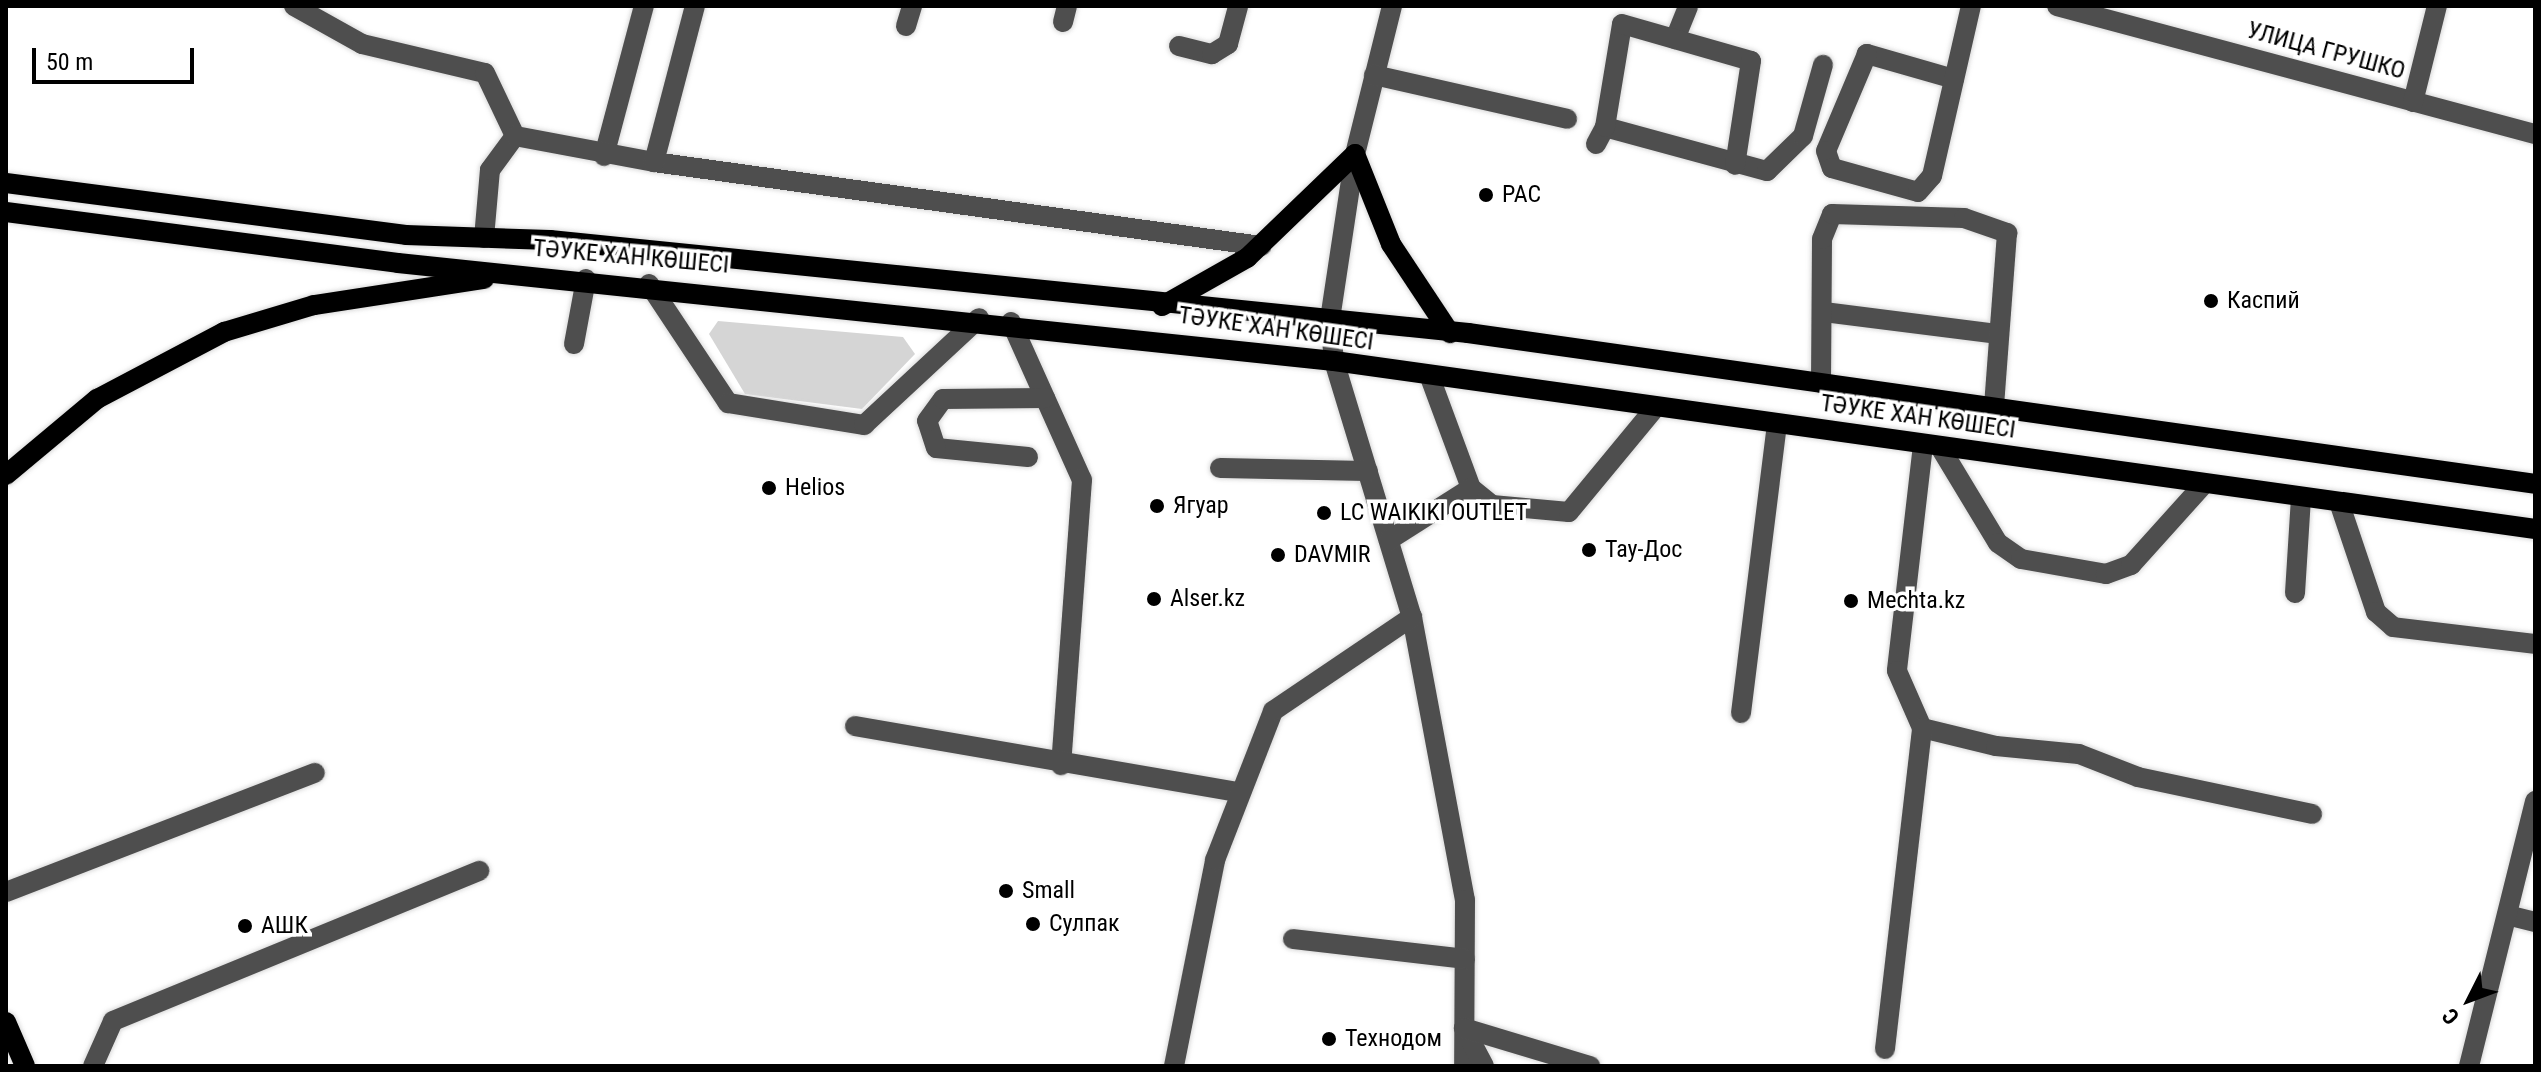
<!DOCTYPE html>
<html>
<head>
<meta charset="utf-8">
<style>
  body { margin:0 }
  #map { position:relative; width:2541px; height:1072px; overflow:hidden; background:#fff; font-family:"Roboto Condensed",sans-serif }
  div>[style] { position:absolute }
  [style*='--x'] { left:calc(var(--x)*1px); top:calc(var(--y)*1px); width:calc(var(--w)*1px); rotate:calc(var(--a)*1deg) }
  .green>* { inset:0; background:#d5d5d5 }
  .roads { filter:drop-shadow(0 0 2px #dbdbdb) drop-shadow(0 0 2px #dbdbdb) }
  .minor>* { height:20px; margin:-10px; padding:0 10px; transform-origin:10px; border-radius:10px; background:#4e4e4e }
  .major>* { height:20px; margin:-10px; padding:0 10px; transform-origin:10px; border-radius:10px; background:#000 }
  .dots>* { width:22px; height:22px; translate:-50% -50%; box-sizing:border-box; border:4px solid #fff; border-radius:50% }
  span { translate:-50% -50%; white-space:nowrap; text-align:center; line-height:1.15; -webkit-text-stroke:7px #fff; paint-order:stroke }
  .street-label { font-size:24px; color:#000 }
  .poi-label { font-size:24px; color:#000 }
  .left { translate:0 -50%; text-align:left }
  .frame { position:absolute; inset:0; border:8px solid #000; pointer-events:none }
  .north { position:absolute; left:2429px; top:960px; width:80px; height:80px; -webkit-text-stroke:6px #fff; paint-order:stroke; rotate:228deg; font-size:22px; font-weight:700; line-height:32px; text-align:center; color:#000 }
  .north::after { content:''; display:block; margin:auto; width:28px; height:36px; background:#000; clip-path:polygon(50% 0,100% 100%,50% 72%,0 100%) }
  .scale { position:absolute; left:32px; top:48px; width:162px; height:36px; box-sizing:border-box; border:4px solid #000; border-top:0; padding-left:10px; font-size:24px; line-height:28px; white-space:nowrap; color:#000; -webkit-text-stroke:6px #fff; paint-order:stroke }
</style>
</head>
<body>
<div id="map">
  <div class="green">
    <i style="clip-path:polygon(718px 321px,903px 337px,915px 354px,862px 409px,745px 394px,709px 334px)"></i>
  </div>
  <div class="roads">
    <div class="minor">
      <i style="--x:294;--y:6;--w:78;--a:29.2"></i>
      <i style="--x:362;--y:44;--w:126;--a:13.3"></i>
      <i style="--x:485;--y:73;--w:70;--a:64.5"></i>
      <i style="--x:1392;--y:6;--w:153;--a:104"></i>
      <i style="--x:1355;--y:154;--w:168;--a:98.6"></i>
      <i style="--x:1330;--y:320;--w:41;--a:84.4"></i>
      <i style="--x:1334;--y:361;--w:268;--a:73.1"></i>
      <i style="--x:1412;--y:617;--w:288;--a:79.4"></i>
      <i style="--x:1465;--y:900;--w:166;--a:90.3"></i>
      <i style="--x:2057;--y:6;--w:495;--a:15"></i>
      <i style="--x:1063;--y:22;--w:16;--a:-76"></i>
      <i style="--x:906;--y:26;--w:21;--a:-73"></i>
      <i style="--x:1675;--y:39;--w:35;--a:-68"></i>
      <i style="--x:1179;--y:46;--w:34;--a:14"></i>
      <i style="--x:1212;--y:54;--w:19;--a:-32"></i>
      <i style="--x:1228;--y:44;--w:39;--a:-75"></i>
      <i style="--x:1374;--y:75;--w:198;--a:12.8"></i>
      <i style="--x:1954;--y:79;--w:91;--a:-164"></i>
      <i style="--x:1867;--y:54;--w:105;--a:112.9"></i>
      <i style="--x:1826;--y:151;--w:18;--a:71"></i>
      <i style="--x:1832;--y:168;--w:89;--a:15.6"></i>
      <i style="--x:1918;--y:192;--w:21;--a:-49"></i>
      <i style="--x:1932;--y:176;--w:174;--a:-77.1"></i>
      <i style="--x:2413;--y:102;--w:99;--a:-76"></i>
      <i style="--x:1605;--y:127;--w:168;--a:15.2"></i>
      <i style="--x:1767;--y:171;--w:50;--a:-44.2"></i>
      <i style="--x:1803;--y:136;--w:74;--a:-74.3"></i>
      <i style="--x:1596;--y:144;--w:19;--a:-62"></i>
      <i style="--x:1605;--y:127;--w:104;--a:-80.6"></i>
      <i style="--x:1622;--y:24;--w:134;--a:16"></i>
      <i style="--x:1751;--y:61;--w:105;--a:98.7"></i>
      <i style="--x:604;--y:156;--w:155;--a:-75.1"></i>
      <i style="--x:654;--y:162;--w:613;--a:7.88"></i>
      <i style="--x:484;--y:238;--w:68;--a:-85"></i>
      <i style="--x:490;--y:170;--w:42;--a:-53.7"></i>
      <i style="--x:515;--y:136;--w:141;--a:10.6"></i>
      <i style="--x:654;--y:162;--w:161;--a:-75.3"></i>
      <i style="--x:649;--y:284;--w:143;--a:56.4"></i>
      <i style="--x:728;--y:403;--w:138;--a:9.2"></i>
      <i style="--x:864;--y:425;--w:157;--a:-42.9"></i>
      <i style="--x:1824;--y:312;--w:174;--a:7.2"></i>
      <i style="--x:1011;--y:322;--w:173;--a:65.8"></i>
      <i style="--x:1082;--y:480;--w:286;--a:94.2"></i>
      <i style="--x:574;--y:344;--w:66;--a:-79.5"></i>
      <i style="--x:1431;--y:380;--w:115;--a:69.7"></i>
      <i style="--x:1471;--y:488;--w:27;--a:39"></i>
      <i style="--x:1492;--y:505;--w:77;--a:5.2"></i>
      <i style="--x:1569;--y:512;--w:136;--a:-50.4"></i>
      <i style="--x:1821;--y:383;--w:144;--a:-89.6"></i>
      <i style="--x:1822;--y:239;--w:27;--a:-68"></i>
      <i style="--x:1832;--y:214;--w:132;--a:1.7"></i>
      <i style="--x:1964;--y:218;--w:46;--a:19.2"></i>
      <i style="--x:2007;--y:233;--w:174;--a:94.3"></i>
      <i style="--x:1923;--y:445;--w:227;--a:96.6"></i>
      <i style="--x:1897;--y:671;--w:62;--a:66.3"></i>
      <i style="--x:1922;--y:728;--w:76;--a:13.7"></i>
      <i style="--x:1996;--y:746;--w:83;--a:5.5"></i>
      <i style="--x:2079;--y:754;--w:63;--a:21.3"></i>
      <i style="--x:2138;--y:777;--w:178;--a:12"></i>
      <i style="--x:1940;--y:447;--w:112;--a:58.9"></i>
      <i style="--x:1998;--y:543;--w:28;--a:35"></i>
      <i style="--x:2021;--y:559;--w:86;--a:10"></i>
      <i style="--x:2106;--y:574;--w:27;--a:-20"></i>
      <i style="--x:2131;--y:565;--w:109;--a:-48"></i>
      <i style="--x:1028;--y:457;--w:92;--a:-174.4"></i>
      <i style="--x:936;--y:448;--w:28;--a:-108"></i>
      <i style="--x:927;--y:421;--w:27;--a:-54"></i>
      <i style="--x:943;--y:399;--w:102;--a:-0.6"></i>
      <i style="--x:1220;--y:468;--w:148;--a:1.2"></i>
      <i style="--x:2339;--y:502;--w:116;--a:71.4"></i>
      <i style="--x:2376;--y:612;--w:23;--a:41"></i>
      <i style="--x:2393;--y:627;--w:143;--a:6.8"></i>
      <i style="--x:1389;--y:540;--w:97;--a:-32.4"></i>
      <i style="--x:2295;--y:593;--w:96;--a:-86.4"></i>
      <i style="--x:1741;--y:713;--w:291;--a:-82.9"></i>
      <i style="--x:855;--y:726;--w:389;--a:9.8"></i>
      <i style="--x:6;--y:892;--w:331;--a:-21.1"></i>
      <i style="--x:2507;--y:915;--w:29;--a:14"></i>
      <i style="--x:1293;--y:939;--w:173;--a:6.6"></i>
      <i style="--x:1885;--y:1049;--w:323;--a:-83.4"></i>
      <i style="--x:93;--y:1066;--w:49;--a:-66"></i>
      <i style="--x:113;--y:1021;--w:396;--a:-22.3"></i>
      <i style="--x:1174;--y:1066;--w:210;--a:-78.7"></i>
      <i style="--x:1215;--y:860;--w:160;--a:-68.7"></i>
      <i style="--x:1273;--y:711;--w:168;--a:-34.1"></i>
      <i style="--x:1484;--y:1066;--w:43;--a:-117.8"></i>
      <i style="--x:1464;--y:1028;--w:132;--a:16.8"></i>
      <i style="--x:2469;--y:1066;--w:273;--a:-76"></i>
    </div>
    <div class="major">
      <i style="--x:6;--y:183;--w:403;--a:7.4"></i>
      <i style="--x:406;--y:235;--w:144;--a:2"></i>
      <i style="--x:550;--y:240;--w:923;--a:5.78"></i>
      <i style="--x:1468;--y:333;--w:1078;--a:8.05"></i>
      <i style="--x:6;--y:212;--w:395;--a:7.4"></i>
      <i style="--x:398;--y:263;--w:941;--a:5.98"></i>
      <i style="--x:1334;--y:361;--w:1213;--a:7.96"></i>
      <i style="--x:1162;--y:306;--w:98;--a:-29.5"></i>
      <i style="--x:1247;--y:258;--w:150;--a:-43.9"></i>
      <i style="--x:1355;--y:154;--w:97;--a:68.2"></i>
      <i style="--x:1391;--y:244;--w:107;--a:56.5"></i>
      <i style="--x:6;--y:475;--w:119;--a:-39.9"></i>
      <i style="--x:97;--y:399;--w:144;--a:-27.8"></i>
      <i style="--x:224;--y:332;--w:94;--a:-16.7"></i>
      <i style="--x:314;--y:305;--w:172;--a:-8.7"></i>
      <i style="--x:6;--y:1022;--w:48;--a:66.6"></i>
    </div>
  </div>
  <div class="dots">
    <i style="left:1486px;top:195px;background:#000"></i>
    <i style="left:2211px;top:301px;background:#000"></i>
    <i style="left:769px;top:488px;background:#000"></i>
    <i style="left:1157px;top:506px;background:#000"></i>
    <i style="left:1324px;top:513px;background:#000"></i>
    <i style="left:1589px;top:550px;background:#000"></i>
    <i style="left:1278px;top:555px;background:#000"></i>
    <i style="left:1154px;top:599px;background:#000"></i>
    <i style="left:1851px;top:601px;background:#000"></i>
    <i style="left:1006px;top:891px;background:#000"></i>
    <i style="left:1033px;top:924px;background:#000"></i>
    <i style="left:245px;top:926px;background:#000"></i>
    <i style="left:1329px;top:1039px;background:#000"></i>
  </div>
  <div class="street-label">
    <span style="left:2326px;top:51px;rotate:15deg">УЛИЦА ГРУШКО</span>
    <span style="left:631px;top:257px;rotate:5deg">ТӘУКЕ ХАН КӨШЕСІ</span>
    <span style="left:1276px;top:329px;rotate:8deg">ТӘУКЕ ХАН КӨШЕСІ</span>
    <span style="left:1918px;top:417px;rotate:8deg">ТӘУКЕ ХАН КӨШЕСІ</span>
  </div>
  <div class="poi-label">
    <span class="left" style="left:1502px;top:195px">РАС</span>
    <span class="left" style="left:2227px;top:301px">Каспий</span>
    <span class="left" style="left:785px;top:488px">Helios</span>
    <span class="left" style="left:1173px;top:506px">Ягуар</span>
    <span class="left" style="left:1340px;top:513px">LC WAIKIKI OUTLET</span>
    <span class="left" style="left:1605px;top:550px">Тау-Дос</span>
    <span class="left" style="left:1294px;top:555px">DAVMIR</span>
    <span class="left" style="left:1170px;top:599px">Alser.kz</span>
    <span class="left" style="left:1867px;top:601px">Mechta.kz</span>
    <span class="left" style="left:1022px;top:891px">Small</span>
    <span class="left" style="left:1049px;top:924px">Сулпак</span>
    <span class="left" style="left:261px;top:926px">АШК</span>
    <span class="left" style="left:1345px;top:1039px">Технодом</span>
  </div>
  <div class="frame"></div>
  <div class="north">С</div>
  <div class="scale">50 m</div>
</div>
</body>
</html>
